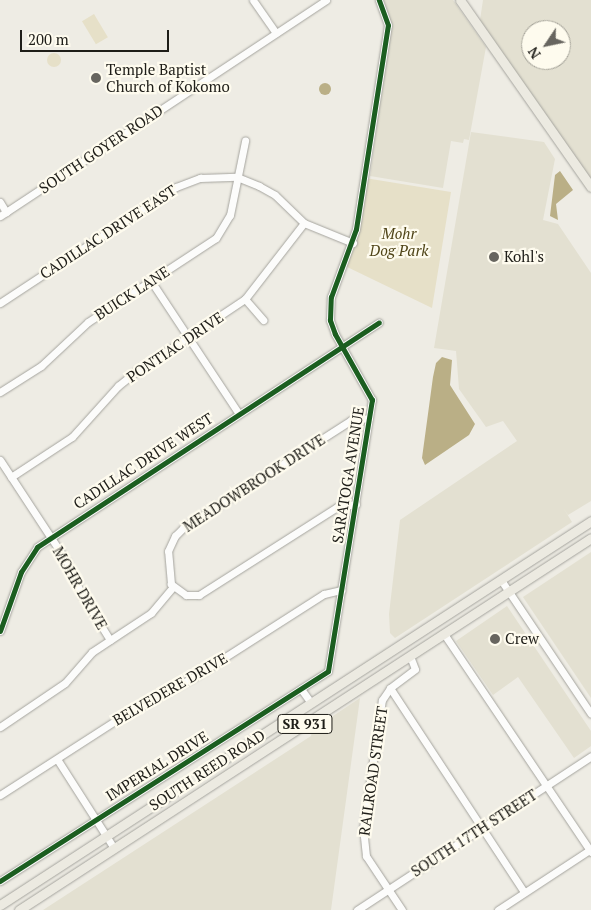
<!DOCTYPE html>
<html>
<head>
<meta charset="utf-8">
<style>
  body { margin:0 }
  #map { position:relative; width:591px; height:910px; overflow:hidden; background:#eeece4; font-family:"PT Serif",serif }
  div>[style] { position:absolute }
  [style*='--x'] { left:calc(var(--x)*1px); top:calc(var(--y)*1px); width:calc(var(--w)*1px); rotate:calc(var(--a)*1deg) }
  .built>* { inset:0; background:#e3e0d1 }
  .green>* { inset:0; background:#e6e0c8; transform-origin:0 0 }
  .round { border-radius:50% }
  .water>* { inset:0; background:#baaf86 }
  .roads { filter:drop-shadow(0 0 1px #a5a49e) drop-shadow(0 0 1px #a5a49e) }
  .minor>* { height:7px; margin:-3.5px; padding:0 3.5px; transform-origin:3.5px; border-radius:3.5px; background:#fcfcfb }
  .major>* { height:9px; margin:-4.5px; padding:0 4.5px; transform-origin:4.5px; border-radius:4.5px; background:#eceae1 }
  .cycleway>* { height:5px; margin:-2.5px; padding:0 2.5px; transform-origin:2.5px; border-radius:2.5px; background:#1b5e20 }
  .dots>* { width:14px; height:14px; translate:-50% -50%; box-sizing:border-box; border:2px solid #fefbee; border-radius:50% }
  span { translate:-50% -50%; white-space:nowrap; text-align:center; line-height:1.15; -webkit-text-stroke:4.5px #fefbee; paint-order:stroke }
  .shield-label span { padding:1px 4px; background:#fefbee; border:1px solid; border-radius:4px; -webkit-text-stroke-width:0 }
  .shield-label { font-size:14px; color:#1e1d18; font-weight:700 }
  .poi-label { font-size:15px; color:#1e1d18 }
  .left { translate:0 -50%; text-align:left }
  .street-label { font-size:15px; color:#1e1d18 }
  .park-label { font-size:15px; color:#4f4417; font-style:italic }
  .north { position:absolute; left:521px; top:20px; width:50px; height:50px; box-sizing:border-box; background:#fefbee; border:1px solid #a4a298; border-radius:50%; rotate:236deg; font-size:14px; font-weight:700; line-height:20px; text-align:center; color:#1e1d18 }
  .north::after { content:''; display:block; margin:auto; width:18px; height:22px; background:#67655f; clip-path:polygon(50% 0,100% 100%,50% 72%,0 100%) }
  .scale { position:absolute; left:20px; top:30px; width:149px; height:22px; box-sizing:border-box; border:2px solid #1e1d18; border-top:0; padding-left:6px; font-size:15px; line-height:18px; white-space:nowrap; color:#1e1d18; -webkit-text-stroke:4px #fefbee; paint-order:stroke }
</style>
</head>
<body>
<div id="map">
  <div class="built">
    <i style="clip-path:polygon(381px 0,453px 0,486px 47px,469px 140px,464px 139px,463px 143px,451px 141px,443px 188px,370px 176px,391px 26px)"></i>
    <i style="clip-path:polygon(evenodd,483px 0,591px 0,591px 188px,479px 27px,483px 0,531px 30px,561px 30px,561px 60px,531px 60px,531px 30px)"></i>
    <i style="clip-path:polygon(471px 132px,544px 142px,555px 159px,543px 220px,558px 224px,591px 273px,591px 501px,568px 515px,564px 509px,572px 522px,395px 638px,390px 633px,389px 614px,400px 520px,517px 441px,503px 421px,486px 427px,459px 389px,456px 351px,434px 348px)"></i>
    <i style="clip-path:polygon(591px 552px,591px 698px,523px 597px)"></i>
    <i style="clip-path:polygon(507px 606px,591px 731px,591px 746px,574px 758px,518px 677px,493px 695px,456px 641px)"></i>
    <i style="clip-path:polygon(360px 698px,331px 910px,43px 910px,311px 736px,312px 730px)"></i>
  </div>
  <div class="green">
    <i style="left:94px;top:14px;width:27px;height:14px;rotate:59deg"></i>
    <i class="round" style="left:47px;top:53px;width:14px;height:14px"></i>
    <i style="clip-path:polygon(365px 178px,451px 192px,432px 308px,343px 265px,353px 243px)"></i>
  </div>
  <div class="water">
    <i class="round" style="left:319px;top:83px;width:12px;height:12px"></i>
    <i style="clip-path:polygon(560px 171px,573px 190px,556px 204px,558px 220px,550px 216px,555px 175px)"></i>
    <i style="clip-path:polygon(442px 357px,452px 360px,450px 385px,475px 424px,469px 435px,425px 465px,422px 458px,433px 377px,436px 363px)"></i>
  </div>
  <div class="roads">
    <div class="minor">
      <i style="--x:253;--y:0;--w:40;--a:55.1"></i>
      <i style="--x:0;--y:202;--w:12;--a:59"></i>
      <i style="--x:0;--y:216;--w:391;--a:-33.5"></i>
      <i style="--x:151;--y:281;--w:159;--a:56.5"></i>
      <i style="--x:245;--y:299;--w:28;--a:49"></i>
      <i style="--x:0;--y:303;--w:211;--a:-33.4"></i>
      <i style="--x:176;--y:187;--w:26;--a:-21"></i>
      <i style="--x:200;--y:178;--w:37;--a:-2"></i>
      <i style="--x:237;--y:177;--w:24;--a:22"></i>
      <i style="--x:259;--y:186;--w:18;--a:29"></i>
      <i style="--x:275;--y:195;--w:40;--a:44"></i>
      <i style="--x:304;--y:223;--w:53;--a:22.2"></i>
      <i style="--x:0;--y:392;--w:49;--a:-32.4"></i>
      <i style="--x:41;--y:366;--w:64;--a:-43.1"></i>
      <i style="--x:88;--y:322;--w:153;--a:-33.3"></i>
      <i style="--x:216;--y:238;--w:27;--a:-59"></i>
      <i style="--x:230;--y:215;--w:76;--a:-78.5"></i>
      <i style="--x:0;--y:460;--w:122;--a:56.7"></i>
      <i style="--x:67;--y:562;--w:36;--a:66"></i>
      <i style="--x:82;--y:595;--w:53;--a:58.1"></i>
      <i style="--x:11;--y:477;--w:73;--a:-33.3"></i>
      <i style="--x:72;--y:437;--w:69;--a:-48"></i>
      <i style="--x:118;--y:386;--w:21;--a:-39"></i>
      <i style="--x:134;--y:373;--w:133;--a:-33.7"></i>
      <i style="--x:245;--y:299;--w:96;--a:-52.2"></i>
      <i style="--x:356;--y:504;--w:19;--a:171"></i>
      <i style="--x:337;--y:507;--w:164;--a:147.5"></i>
      <i style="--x:199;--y:595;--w:13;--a:180"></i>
      <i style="--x:186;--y:595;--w:19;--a:-144"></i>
      <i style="--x:171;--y:584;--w:33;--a:-95"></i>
      <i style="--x:168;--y:551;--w:17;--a:-65"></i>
      <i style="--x:175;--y:536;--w:11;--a:-45"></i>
      <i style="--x:183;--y:528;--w:200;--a:-32.7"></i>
      <i style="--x:351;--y:420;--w:18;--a:-6"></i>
      <i style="--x:501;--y:580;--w:161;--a:56.1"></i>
      <i style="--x:0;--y:631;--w:63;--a:-70.4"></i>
      <i style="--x:21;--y:572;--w:30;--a:-57"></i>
      <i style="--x:37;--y:547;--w:409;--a:-33.3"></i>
      <i style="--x:444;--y:634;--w:263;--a:56"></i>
      <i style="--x:390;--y:688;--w:244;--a:56.7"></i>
      <i style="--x:301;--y:689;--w:17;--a:54"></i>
      <i style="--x:0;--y:727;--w:78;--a:-34.1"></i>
      <i style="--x:65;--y:683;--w:41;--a:-48.9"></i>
      <i style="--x:92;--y:652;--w:71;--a:-33.5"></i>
      <i style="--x:151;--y:613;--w:34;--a:-50"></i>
      <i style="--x:57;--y:759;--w:106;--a:57.4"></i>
      <i style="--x:0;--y:795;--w:153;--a:-32.8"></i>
      <i style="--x:129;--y:712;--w:74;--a:-28.3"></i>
      <i style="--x:194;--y:677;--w:154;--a:-32.6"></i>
      <i style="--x:324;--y:594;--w:18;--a:-13"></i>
      <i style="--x:0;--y:881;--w:389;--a:-32.6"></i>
      <i style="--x:328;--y:671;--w:275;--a:-80.8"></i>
      <i style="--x:372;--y:400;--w:76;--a:-119.3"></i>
      <i style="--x:335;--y:334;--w:15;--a:-110"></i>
      <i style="--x:330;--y:320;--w:23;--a:-88"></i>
      <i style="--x:331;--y:297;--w:72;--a:-69.8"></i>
      <i style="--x:356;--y:229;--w:206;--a:-81.1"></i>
      <i style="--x:388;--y:25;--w:27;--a:-110"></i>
      <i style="--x:357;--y:910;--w:280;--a:-33.3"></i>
      <i style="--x:402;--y:910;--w:65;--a:-123.7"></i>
      <i style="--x:366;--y:856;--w:28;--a:-96"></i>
      <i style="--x:363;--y:828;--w:129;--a:-81.6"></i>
      <i style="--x:382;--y:700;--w:14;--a:-56"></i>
      <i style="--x:390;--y:688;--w:31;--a:-37"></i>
      <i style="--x:415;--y:669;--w:14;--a:-111"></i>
      <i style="--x:498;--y:910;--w:111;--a:-33.3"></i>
    </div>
    <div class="major">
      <i style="--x:460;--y:0;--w:228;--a:55"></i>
      <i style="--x:0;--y:905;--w:705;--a:-33.01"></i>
      <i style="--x:19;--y:910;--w:682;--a:-33.04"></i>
    </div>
  </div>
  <div class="cycleway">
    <i style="--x:0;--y:631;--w:63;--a:-70.4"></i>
    <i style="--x:21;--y:572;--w:30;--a:-57"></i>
    <i style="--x:37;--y:547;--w:409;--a:-33.3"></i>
    <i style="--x:0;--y:881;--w:389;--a:-32.6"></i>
    <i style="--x:328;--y:671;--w:275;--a:-80.8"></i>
    <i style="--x:372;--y:400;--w:76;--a:-119.3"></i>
    <i style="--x:335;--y:334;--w:15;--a:-110"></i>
    <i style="--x:330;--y:320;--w:23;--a:-88"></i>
    <i style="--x:331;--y:297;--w:72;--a:-69.8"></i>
    <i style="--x:356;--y:229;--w:206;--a:-81.1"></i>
    <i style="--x:388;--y:25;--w:27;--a:-110"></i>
  </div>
  <div class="dots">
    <i style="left:96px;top:78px;background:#67655f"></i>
    <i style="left:494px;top:257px;background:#67655f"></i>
    <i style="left:495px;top:639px;background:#67655f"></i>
  </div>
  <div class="shield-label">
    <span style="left:305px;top:724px">SR 931</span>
  </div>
  <div class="poi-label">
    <span class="left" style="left:106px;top:78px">Temple Baptist<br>Church of Kokomo</span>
    <span class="left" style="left:504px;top:257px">Kohl's</span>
    <span class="left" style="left:505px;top:639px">Crew</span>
  </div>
  <div class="street-label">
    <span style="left:101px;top:149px;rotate:-34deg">SOUTH GOYER ROAD</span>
    <span style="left:108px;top:232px;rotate:-33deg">CADILLAC DRIVE EAST</span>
    <span style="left:132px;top:293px;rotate:-33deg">BUICK LANE</span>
    <span style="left:175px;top:347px;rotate:-34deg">PONTIAC DRIVE</span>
    <span style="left:143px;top:461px;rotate:-33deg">CADILLAC DRIVE WEST</span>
    <span style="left:348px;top:475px;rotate:-81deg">SARATOGA AVENUE</span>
    <span style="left:254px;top:483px;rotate:-33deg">MEADOWBROOK DRIVE</span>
    <span style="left:80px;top:588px;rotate:60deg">MOHR DRIVE</span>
    <span style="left:170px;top:689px;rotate:-30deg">BELVEDERE DRIVE</span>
    <span style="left:157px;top:766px;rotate:-32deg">IMPERIAL DRIVE</span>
    <span style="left:207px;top:770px;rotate:-33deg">SOUTH REED ROAD</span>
    <span style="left:373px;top:771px;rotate:-82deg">RAILROAD STREET</span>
    <span style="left:474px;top:833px;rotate:-33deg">SOUTH 17TH STREET</span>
  </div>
  <div class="park-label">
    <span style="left:399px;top:242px">Mohr<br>Dog Park</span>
  </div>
  <div class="north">N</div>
  <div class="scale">200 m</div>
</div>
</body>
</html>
